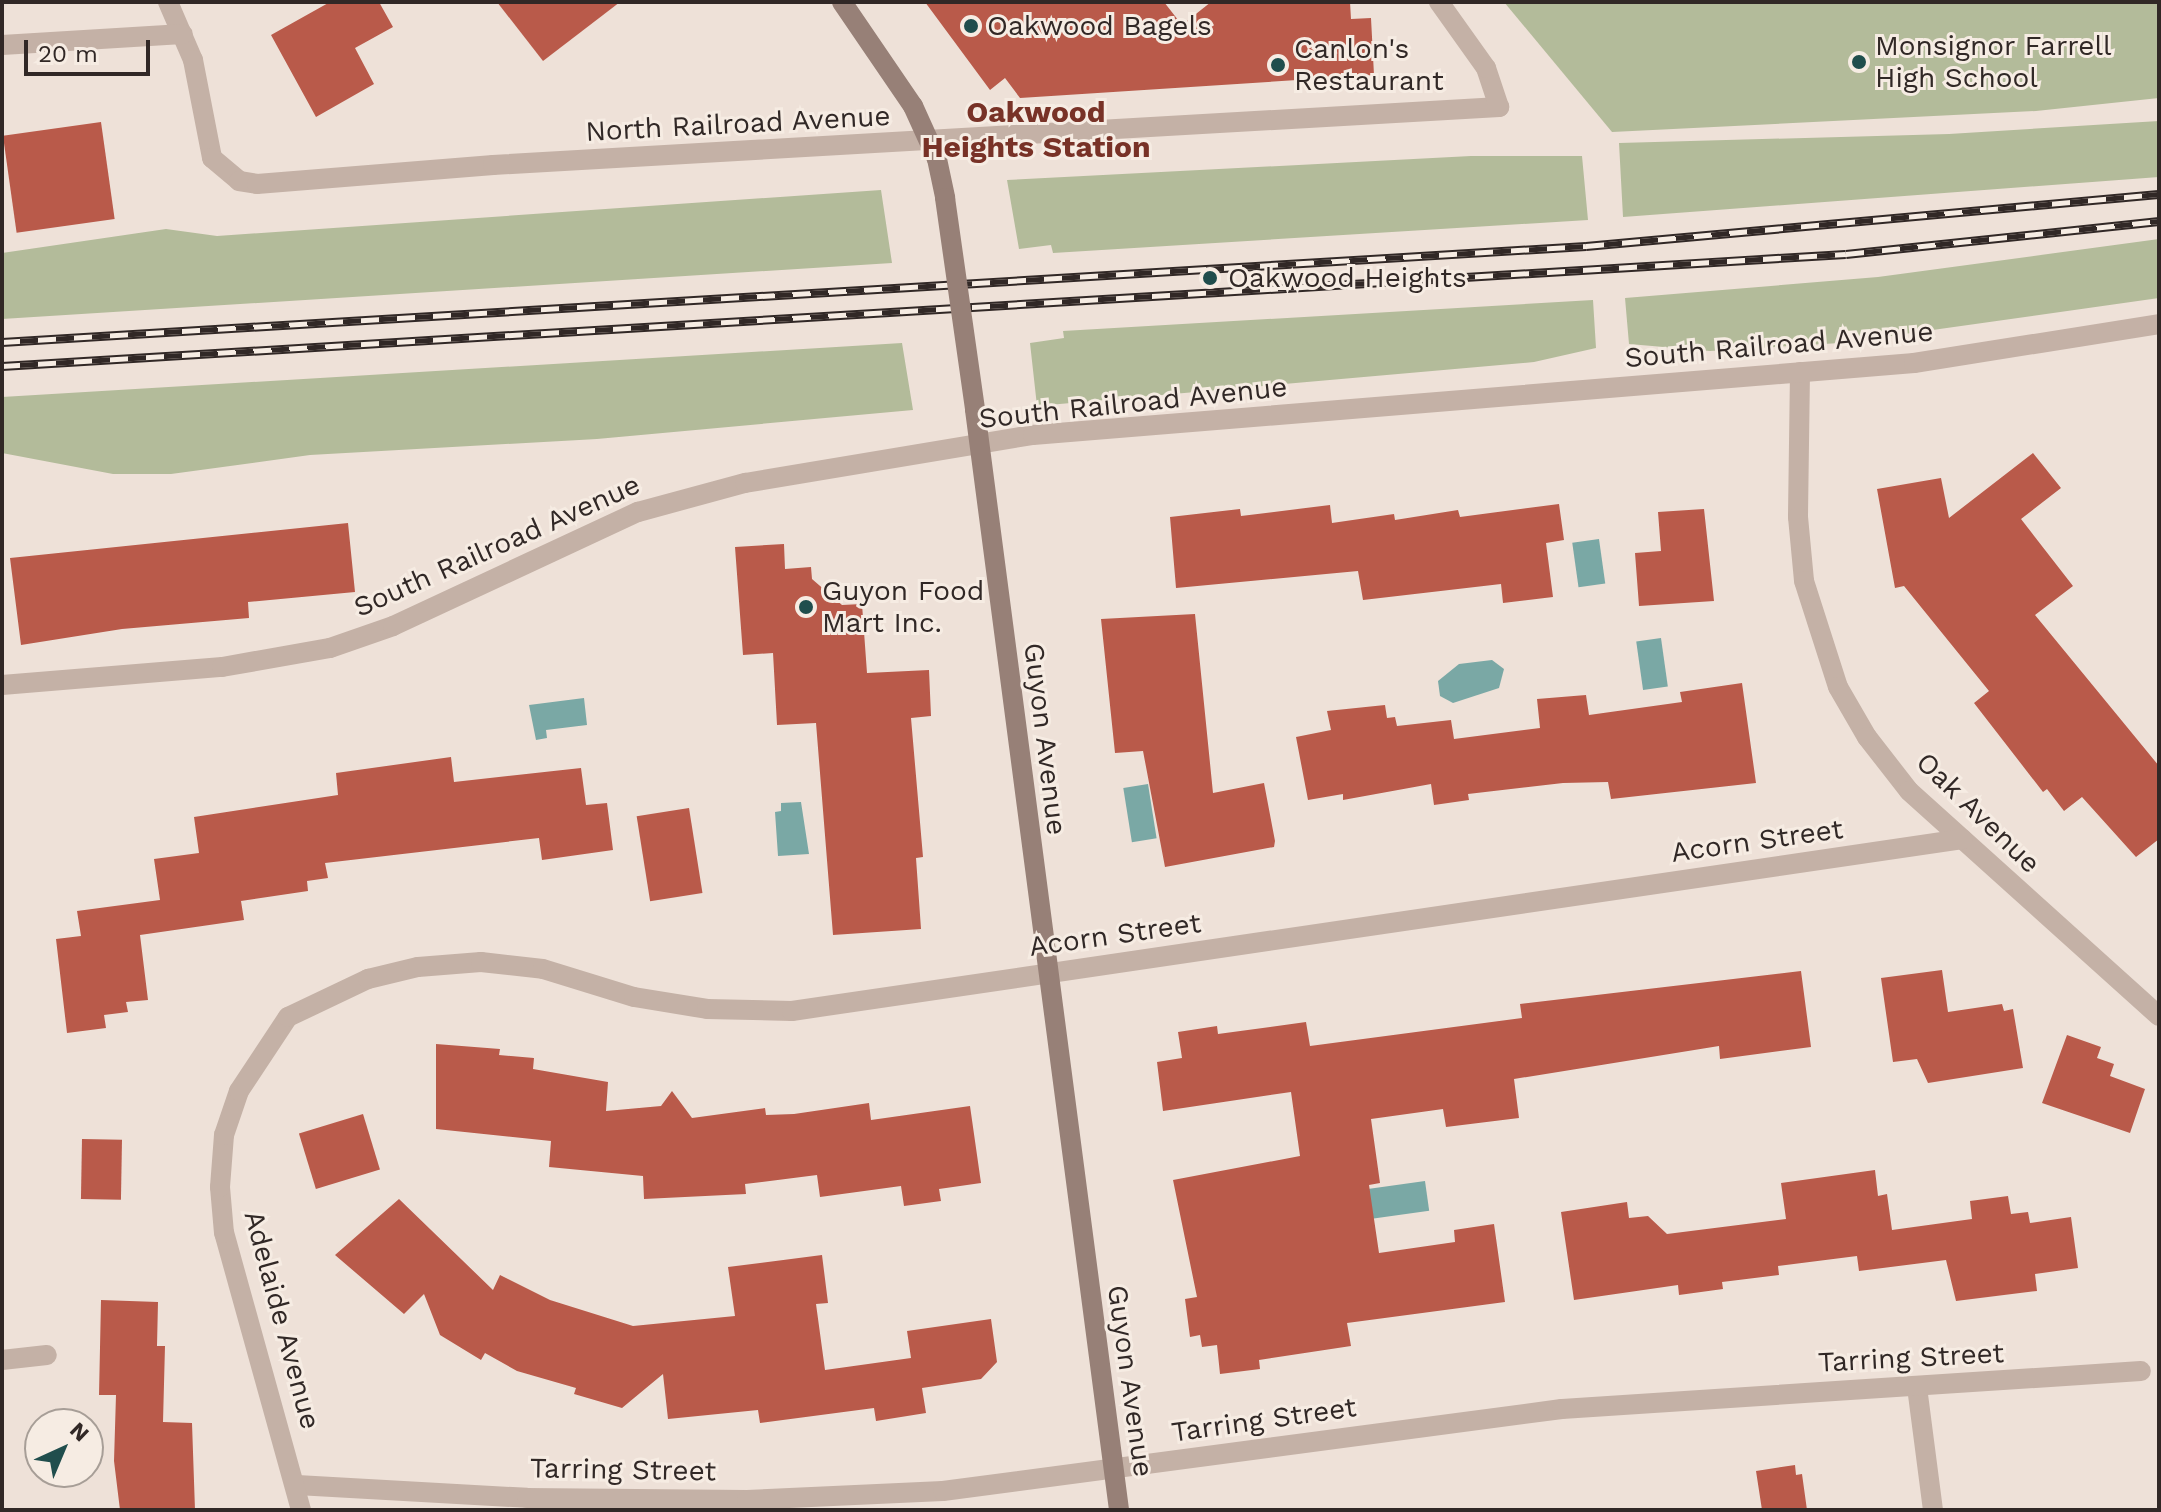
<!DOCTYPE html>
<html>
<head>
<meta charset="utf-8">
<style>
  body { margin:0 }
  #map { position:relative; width:2161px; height:1512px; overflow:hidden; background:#eee1d8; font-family:"Work Sans",sans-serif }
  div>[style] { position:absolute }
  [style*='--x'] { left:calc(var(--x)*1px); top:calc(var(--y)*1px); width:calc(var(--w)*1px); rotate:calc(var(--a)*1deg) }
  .green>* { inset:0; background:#b3bb9a }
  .water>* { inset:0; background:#7aa8a5; transform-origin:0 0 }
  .building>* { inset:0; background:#b95a4a; transform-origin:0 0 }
  .street>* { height:20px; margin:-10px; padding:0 10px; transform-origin:10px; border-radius:10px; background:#c4b1a6 }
  .secondary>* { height:20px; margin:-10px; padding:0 10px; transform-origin:10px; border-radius:10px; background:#978077 }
  .rail>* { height:9px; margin-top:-4.5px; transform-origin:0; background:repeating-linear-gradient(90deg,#f6ece3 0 18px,#312826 0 36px); box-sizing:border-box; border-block:2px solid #312826 }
  .secondary-bridge>* { height:20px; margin:-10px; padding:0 10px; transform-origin:10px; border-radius:10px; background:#978077 }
  .dots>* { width:22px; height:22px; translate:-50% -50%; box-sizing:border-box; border:4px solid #f6ece3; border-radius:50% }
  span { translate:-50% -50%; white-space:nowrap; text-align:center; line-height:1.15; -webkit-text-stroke:6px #f6ece3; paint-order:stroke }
  .poi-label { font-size:28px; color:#312826 }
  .left { translate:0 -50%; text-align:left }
  .street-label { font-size:28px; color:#312826 }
  .neighbourhood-label { font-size:30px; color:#783227; font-weight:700 }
  .frame { position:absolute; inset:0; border:4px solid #312826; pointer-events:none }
  .north { position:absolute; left:24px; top:1408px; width:80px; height:80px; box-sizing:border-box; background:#f6ece3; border:2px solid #a79e97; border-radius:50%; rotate:44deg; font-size:22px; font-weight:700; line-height:32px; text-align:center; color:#312826 }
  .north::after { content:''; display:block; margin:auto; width:28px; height:36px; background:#204e4d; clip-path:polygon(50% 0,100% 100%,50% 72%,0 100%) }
  .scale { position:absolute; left:24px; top:40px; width:126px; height:36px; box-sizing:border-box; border:4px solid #312826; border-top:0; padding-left:10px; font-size:24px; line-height:28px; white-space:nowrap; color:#312826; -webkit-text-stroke:6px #f6ece3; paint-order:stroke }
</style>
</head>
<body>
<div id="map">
  <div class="green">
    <i style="clip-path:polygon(1504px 2px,2159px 2px,2159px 98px,2036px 111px,1612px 132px)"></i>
    <i style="clip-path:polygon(2159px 121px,2159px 177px,1623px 217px,1619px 143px,1949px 134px)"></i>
    <i style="clip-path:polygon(1471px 156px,1582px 156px,1588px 220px,1053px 253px,1051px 245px,1019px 249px,1007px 180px)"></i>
    <i style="clip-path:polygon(881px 190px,892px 263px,2px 319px,2px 253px,166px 229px,217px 236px)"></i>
    <i style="clip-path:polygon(2159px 239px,2159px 298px,1840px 343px,1710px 351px,1629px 344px,1625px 298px,1878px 277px)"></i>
    <i style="clip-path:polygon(1593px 300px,1596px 348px,1534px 362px,1037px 406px,1030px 343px,1064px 338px,1063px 331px)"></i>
    <i style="clip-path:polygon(902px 343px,913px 410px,597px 439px,310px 455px,171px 474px,113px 474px,2px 453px,2px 397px)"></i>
  </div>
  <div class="water">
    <i style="left:1599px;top:539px;width:45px;height:27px;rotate:82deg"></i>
    <i style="left:1661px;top:638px;width:49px;height:25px;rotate:82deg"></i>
    <i style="clip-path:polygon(1492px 660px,1504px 669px,1499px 688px,1453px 703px,1440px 696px,1438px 681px,1459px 664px)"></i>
    <i style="clip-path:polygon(584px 698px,587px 725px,546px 730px,547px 738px,536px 740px,529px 705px)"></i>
    <i style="left:1148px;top:784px;width:55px;height:25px;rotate:81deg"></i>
    <i style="clip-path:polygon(801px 802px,809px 854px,778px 856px,775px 812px,781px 811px,781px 803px)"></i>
    <i style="left:1425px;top:1181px;width:30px;height:65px;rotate:82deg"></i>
  </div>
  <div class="building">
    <i style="clip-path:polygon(330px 2px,379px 2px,393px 27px,355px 48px,374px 84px,316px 117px,271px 35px)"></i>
    <i style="clip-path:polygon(497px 2px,620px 2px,543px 61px)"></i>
    <i style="clip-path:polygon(925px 2px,1164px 2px,1182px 25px,1211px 2px,1350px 2px,1351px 19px,1371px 18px,1374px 75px,1020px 98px,1005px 78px,990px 90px)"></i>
    <i style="left:101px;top:122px;width:98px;height:99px;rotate:82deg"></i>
    <i style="clip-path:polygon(2033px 453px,2061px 488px,2021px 519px,2073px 586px,2035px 615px,2159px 766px,2159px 839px,2136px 857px,2082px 797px,2064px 811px,2047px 789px,2043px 792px,1974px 703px,1989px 691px,1904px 586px,1895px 588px,1877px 489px,1941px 478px,1949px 518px)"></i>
    <i style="clip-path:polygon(1559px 504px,1564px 540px,1546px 543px,1553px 597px,1503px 603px,1501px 584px,1363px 600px,1358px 571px,1176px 588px,1170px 517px,1240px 509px,1241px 516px,1330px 505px,1332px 523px,1394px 514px,1395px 520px,1458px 510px,1460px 517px)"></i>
    <i style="clip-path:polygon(1704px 509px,1714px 601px,1639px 606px,1635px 553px,1661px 551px,1658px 512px)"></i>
    <i style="clip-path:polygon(348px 523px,355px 592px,248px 602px,249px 618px,122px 629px,21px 645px,10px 558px)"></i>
    <i style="clip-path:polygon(784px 544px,785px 569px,811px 567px,812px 579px,842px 605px,862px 604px,867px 673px,929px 670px,931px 716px,911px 718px,923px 857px,916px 858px,921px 929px,833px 935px,816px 723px,777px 725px,773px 653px,743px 655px,735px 547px)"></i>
    <i style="clip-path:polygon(1195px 614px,1213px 793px,1264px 783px,1275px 841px,1274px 847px,1165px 867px,1143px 751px,1115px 753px,1101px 619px)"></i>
    <i style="clip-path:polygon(1742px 683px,1756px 783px,1611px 799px,1608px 782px,1563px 783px,1468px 794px,1469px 800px,1434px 805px,1431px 784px,1343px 800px,1343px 794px,1308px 800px,1296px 737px,1331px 730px,1327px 711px,1385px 705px,1387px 718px,1395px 717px,1397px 726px,1451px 720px,1454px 739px,1540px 728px,1537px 699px,1586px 695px,1589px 715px,1682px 702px,1680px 692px)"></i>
    <i style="clip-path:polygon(451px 757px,454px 782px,581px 768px,586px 805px,607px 803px,613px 850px,542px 860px,539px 838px,325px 863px,328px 878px,307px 881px,308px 891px,241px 901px,244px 920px,140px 935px,148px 1000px,126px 1002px,128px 1012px,104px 1015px,106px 1028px,67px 1033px,56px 939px,81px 936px,77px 911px,160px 900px,154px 859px,199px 853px,194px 817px,338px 795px,336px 773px)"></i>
    <i style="left:689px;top:808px;width:86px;height:53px;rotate:81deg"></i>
    <i style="clip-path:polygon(1942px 970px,1948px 1012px,2002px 1004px,2004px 1011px,2013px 1009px,2023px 1068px,1928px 1083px,1917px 1059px,1893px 1062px,1881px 978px)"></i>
    <i style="clip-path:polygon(1801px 971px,1811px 1047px,1720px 1059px,1719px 1046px,1514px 1079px,1519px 1118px,1446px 1127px,1443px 1109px,1371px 1119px,1380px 1183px,1369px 1185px,1379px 1253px,1455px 1242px,1454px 1230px,1494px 1224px,1505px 1302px,1347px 1323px,1351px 1346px,1259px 1360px,1260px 1369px,1220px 1374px,1217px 1345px,1202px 1347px,1200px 1335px,1190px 1337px,1185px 1299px,1197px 1297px,1173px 1180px,1300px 1156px,1291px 1092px,1163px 1111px,1157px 1062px,1182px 1058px,1178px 1032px,1217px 1026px,1218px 1034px,1306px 1022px,1310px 1046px,1522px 1018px,1520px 1004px)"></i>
    <i style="clip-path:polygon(2067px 1035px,2101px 1047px,2097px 1058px,2114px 1064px,2110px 1076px,2145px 1089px,2130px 1133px,2042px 1103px)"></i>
    <i style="clip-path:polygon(436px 1044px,500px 1049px,499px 1055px,534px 1058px,533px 1069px,608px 1082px,606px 1111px,661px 1106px,672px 1091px,692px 1118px,765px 1108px,766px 1115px,794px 1114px,869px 1103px,871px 1120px,970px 1106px,981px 1183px,939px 1189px,941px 1201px,904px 1206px,901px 1186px,820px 1197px,817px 1175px,745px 1184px,746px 1194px,644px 1199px,643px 1176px,549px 1167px,551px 1141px,436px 1129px)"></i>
    <i style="left:363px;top:1114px;width:58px;height:67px;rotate:73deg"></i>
    <i style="left:82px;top:1139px;width:40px;height:60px;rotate:1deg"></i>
    <i style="clip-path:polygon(1875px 1170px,1878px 1196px,1887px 1194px,1892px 1230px,1972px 1219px,1970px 1201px,2008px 1196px,2011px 1214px,2028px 1212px,2030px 1223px,2071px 1217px,2078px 1268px,2035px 1274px,2037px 1291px,1956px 1301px,1946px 1260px,1859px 1271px,1857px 1256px,1778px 1266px,1779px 1275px,1722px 1282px,1723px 1289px,1679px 1295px,1678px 1285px,1574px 1300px,1561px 1212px,1627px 1202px,1629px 1218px,1648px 1216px,1667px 1234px,1786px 1219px,1781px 1183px)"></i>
    <i style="clip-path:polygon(399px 1199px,493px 1290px,500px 1275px,550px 1300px,633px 1326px,735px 1316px,728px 1267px,822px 1255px,828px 1303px,816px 1304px,825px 1370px,911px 1358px,907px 1331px,991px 1319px,997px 1362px,981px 1379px,922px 1388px,926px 1413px,876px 1421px,874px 1408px,760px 1423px,758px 1410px,668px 1419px,663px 1374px,622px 1408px,574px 1394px,576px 1388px,517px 1371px,485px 1353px,481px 1360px,440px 1335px,424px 1294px,404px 1314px,335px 1255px)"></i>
    <i style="clip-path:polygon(101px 1300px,158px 1302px,157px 1346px,165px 1346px,163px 1422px,192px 1423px,195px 1510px,120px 1510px,114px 1461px,116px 1395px,99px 1395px)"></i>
    <i style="clip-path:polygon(1795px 1465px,1796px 1475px,1802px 1474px,1807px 1510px,1762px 1510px,1756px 1471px)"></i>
  </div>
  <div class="street">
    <i style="--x:168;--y:2;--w:63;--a:66.7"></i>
    <i style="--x:193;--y:60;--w:100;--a:79"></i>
    <i style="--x:212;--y:158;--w:35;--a:40"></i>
    <i style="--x:239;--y:181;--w:18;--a:9"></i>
    <i style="--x:257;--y:184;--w:237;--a:-4.6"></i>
    <i style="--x:493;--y:165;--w:1008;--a:-3.3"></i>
    <i style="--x:1499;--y:107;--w:41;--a:-108.4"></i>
    <i style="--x:1486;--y:68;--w:81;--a:-125.5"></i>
    <i style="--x:2;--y:45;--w:181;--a:-3.5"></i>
    <i style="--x:1800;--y:372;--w:145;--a:90.8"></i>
    <i style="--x:1798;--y:517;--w:64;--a:84.6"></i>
    <i style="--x:1804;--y:581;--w:111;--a:72.2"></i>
    <i style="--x:1838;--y:687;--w:58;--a:59.9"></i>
    <i style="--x:1867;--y:737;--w:68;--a:52.1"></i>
    <i style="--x:1909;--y:791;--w:336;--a:42"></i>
    <i style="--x:2;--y:685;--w:221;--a:-4.7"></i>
    <i style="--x:222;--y:667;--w:110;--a:-10"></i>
    <i style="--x:330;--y:648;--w:67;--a:-19.2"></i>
    <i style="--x:393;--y:626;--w:270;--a:-25"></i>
    <i style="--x:638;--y:512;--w:111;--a:-15.2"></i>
    <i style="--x:745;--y:483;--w:292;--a:-9.5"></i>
    <i style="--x:1033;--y:435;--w:884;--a:-4.67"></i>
    <i style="--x:1914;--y:363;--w:248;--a:-9"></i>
    <i style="--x:2;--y:1360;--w:45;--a:-6.3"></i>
    <i style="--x:1917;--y:1387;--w:124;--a:82.6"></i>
    <i style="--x:297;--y:1485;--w:230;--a:3.2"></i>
    <i style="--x:527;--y:1498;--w:220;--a:0.5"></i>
    <i style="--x:747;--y:1500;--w:196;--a:-2.6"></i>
    <i style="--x:943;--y:1491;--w:624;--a:-7.55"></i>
    <i style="--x:1562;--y:1409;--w:580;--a:-3.75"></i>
    <i style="--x:301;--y:1510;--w:288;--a:-105.5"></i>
    <i style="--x:224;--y:1233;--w:46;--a:-95"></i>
    <i style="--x:220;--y:1187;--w:52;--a:-85.6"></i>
    <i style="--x:224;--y:1135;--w:46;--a:-71.2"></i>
    <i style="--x:239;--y:1091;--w:89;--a:-56.5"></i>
    <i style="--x:288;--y:1017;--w:89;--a:-25.4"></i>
    <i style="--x:368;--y:979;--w:51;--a:-13.5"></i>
    <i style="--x:418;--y:967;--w:63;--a:-4.5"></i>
    <i style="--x:481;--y:962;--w:62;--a:6.4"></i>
    <i style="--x:543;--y:969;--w:95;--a:17.1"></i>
    <i style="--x:634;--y:997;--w:74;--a:9.3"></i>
    <i style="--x:707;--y:1009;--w:85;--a:1.3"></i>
    <i style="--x:792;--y:1011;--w:1183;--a:-8.36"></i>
  </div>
  <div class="secondary">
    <i style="--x:842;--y:2;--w:126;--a:55.7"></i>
    <i style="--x:913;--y:106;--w:58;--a:65.6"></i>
    <i style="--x:937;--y:159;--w:40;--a:78"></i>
    <i style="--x:975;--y:410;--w:1109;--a:82.54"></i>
  </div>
  <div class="rail">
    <i style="--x:2;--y:342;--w:1587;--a:-3.47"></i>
    <i style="--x:1586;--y:246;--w:575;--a:-5.19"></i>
    <i style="--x:2;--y:366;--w:1847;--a:-3.48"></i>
    <i style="--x:1846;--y:254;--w:315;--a:-6"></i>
  </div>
  <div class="secondary-bridge">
    <i style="--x:945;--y:198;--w:214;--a:81.9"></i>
  </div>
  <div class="dots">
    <i style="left:971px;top:26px;background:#204e4d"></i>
    <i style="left:1859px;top:62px;background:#204e4d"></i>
    <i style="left:1278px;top:65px;background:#204e4d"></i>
    <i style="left:1210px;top:278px;background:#204e4d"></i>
    <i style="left:806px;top:607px;background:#204e4d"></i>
  </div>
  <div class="poi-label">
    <span class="left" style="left:987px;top:26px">Oakwood Bagels</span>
    <span class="left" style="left:1875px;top:62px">Monsignor Farrell<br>High School</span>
    <span class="left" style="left:1294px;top:65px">Canlon's<br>Restaurant</span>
    <span class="left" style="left:1228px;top:278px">Oakwood Heights</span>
    <span class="left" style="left:822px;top:607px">Guyon Food<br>Mart Inc.</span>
  </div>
  <div class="street-label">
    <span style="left:738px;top:124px;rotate:-3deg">North Railroad Avenue</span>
    <span style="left:1779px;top:345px;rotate:-5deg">South Railroad Avenue</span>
    <span style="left:1133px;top:403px;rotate:-6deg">South Railroad Avenue</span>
    <span style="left:497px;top:546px;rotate:-24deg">South Railroad Avenue</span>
    <span style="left:1045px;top:739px;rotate:83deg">Guyon Avenue</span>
    <span style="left:1978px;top:813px;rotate:44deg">Oak Avenue</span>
    <span style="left:1757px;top:841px;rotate:-8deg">Acorn Street</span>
    <span style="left:1115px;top:935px;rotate:-8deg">Acorn Street</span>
    <span style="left:282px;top:1320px;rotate:75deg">Adelaide Avenue</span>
    <span style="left:1911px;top:1358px;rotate:-3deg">Tarring Street</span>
    <span style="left:1130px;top:1381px;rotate:82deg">Guyon Avenue</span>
    <span style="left:1264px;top:1420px;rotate:-8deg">Tarring Street</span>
    <span style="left:623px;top:1470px;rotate:1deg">Tarring Street</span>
  </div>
  <div class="neighbourhood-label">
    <span style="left:1036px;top:129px">Oakwood<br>Heights Station</span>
  </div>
  <div class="frame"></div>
  <div class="north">N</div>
  <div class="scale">20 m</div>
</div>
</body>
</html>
